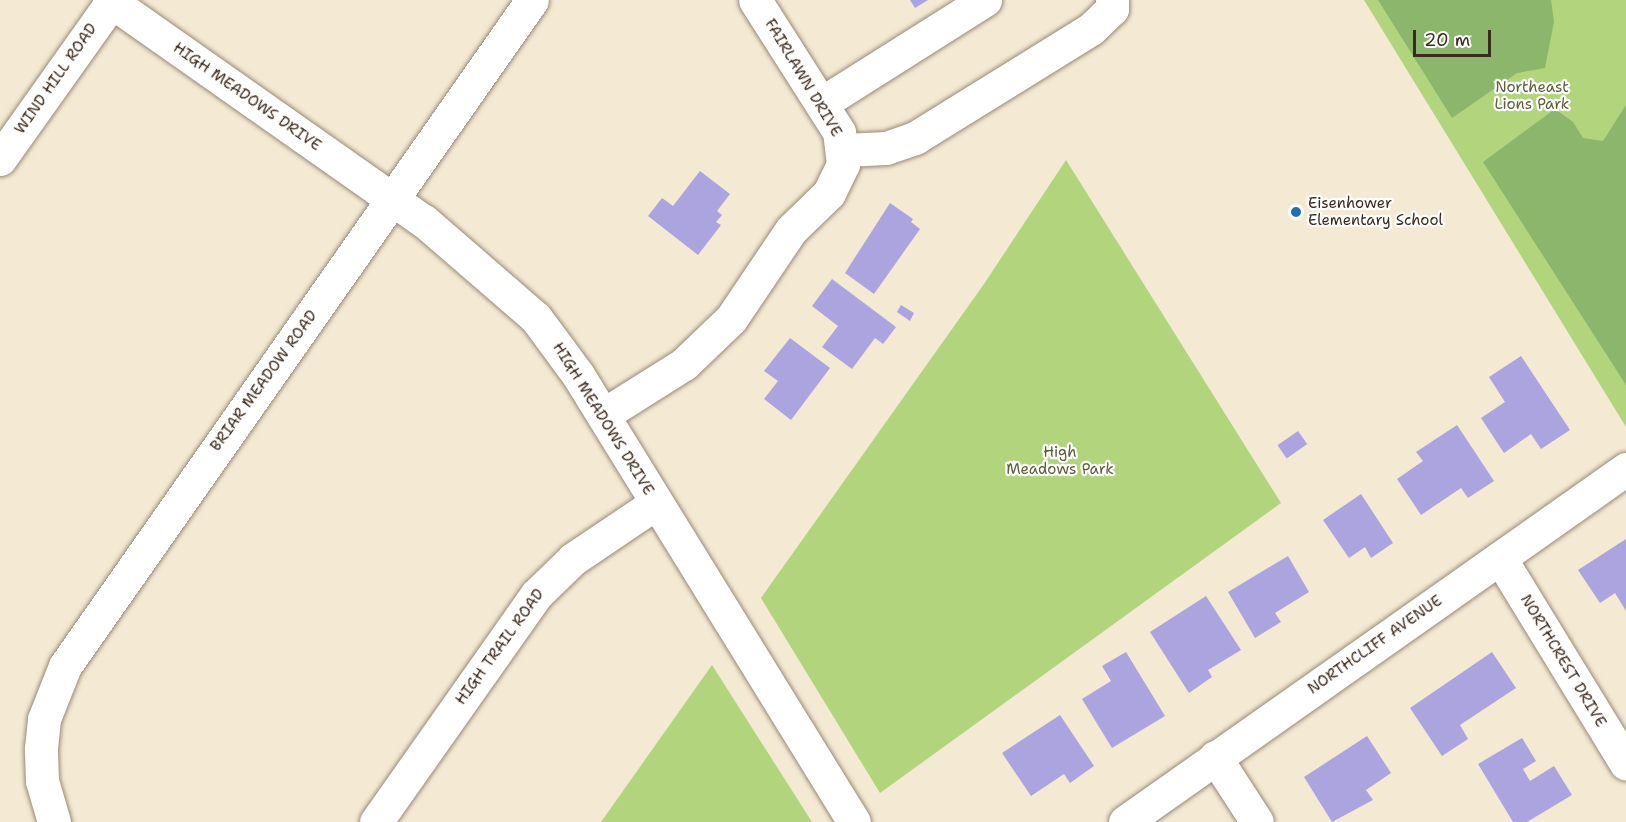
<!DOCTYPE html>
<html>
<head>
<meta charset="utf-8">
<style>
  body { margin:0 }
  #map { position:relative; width:1626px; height:822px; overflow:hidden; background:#f4e9d3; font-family:"Shantell Sans",sans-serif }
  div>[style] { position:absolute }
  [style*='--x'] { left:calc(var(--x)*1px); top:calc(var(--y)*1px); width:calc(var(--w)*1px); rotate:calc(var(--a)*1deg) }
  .green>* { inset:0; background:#b1d47d }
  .forest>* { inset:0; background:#8cb66c }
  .building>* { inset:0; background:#aba4de; transform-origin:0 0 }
  .roads { filter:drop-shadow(0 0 2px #988a78) drop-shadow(0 0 2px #988a78) }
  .minor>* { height:33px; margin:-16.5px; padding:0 16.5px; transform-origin:16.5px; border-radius:16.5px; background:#fff }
  .dots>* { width:16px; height:16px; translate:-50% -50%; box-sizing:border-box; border:3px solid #fff; border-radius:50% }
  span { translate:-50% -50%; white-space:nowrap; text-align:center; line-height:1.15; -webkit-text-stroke:4.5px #fff; paint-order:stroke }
  .street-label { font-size:15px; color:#3b2a1e }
  .park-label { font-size:15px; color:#5e5d3a }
  .poi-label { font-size:15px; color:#3b2a1e }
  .left { translate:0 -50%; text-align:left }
  .scale { position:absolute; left:1413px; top:30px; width:78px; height:27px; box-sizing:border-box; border:3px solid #3b2a1e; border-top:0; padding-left:8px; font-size:18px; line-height:21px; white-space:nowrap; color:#3b2a1e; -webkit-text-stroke:4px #fff; paint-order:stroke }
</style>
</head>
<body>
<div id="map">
  <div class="green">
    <i style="clip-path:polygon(1364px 0,1626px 0,1626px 427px,1526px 264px)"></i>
    <i style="clip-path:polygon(1066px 160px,1281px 503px,880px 793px,761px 598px,984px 284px)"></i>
    <i style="clip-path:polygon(712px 665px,812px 822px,601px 822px)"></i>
  </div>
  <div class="forest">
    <i style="clip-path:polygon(1378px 0,1551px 0,1554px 22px,1545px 68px,1517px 73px,1452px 118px)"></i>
    <i style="clip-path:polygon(1626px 105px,1626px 385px,1483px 162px,1555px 109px,1573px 122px,1583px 138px,1603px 141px)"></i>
  </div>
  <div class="building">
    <i style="clip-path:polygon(910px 0,928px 0,915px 8px)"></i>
    <i style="clip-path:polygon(700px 171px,730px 194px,717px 211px,722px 215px,716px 222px,721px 225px,698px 255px,648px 216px,662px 198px,673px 206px)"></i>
    <i style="clip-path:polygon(890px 203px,913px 219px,911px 222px,920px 229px,874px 294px,845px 273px)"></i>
    <i style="clip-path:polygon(832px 279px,896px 327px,883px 344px,875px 338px,852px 369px,822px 347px,838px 326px,812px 306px)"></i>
    <i style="clip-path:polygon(901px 305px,914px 313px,910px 321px,897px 312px)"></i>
    <i style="clip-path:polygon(790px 338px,830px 368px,791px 420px,764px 399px,778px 381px,764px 371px)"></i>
    <i style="clip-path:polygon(1521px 356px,1570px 430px,1541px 449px,1531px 434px,1504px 453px,1481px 418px,1505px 402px,1489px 377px)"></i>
    <i style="clip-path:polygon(1457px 425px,1494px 481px,1468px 498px,1461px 488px,1421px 515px,1397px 479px,1423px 461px,1416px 452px)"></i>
    <i style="left:1298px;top:431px;width:16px;height:25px;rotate:55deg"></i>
    <i style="clip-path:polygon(1361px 494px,1393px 543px,1371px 558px,1365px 547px,1349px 558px,1323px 520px)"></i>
    <i style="clip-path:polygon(1626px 539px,1626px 611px,1615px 593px,1600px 603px,1578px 570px)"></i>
    <i style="clip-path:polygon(1288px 556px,1309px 592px,1275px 613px,1281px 622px,1255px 638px,1228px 592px)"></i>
    <i style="clip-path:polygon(1206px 596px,1241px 650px,1208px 670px,1212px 677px,1189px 693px,1150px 632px)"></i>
    <i style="clip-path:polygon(1126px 652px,1165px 716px,1112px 748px,1082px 699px,1111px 681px,1102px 666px)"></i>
    <i style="clip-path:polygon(1492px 652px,1516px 688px,1460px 725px,1468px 739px,1442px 756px,1410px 708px)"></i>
    <i style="clip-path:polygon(1060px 715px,1094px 766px,1070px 783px,1064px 774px,1031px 796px,1002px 753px)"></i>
    <i style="clip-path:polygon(1367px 736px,1391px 773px,1366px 790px,1373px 800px,1332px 822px,1304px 777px)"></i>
    <i style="clip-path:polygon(1522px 738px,1536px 761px,1523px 769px,1530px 781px,1554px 766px,1572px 795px,1527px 822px,1513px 822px,1478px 764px)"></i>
  </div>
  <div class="roads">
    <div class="minor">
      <i style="--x:109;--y:0;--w:385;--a:35.1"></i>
      <i style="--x:424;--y:221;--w:148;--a:40.9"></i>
      <i style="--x:536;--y:318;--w:71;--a:53.6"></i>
      <i style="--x:578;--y:375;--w:525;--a:58.31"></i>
      <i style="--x:822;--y:103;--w:193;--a:-32.3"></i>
      <i style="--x:844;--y:150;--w:42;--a:-2.7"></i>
      <i style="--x:886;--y:148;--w:31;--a:-19"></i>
      <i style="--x:915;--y:138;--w:207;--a:-31.8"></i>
      <i style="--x:1091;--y:29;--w:29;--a:-44"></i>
      <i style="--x:1112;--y:9;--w:9;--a:-90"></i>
      <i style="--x:0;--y:159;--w:195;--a:-54.6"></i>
      <i style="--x:603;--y:415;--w:96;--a:-32.2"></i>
      <i style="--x:684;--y:364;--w:65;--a:-43.8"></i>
      <i style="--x:731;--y:319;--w:107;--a:-56"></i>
      <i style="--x:791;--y:230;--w:53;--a:-44.2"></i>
      <i style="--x:829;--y:193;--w:32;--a:-64"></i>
      <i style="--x:843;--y:164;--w:32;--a:-97"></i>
      <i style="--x:839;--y:132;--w:156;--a:-122.5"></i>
      <i style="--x:1500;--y:558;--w:241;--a:58.5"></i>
      <i style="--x:1215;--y:757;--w:77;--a:57.1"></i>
      <i style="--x:54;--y:822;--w:43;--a:-106.3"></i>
      <i style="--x:42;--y:781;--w:33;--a:-92"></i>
      <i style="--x:41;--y:748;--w:29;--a:-84"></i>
      <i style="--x:44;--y:719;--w:57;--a:-68.4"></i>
      <i style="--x:65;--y:666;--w:813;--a:-54.96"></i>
      <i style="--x:376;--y:822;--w:278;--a:-54.8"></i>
      <i style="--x:536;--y:595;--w:52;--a:-44.2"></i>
      <i style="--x:573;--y:559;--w:100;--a:-34"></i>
      <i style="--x:1125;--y:822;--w:613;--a:-35.17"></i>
    </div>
  </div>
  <div class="dots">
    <i style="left:1296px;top:212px;background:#1f6fb2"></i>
  </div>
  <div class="street-label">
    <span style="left:803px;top:78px;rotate:59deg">FAIRLAWN DRIVE</span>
    <span style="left:56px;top:79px;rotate:-55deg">WIND HILL ROAD</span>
    <span style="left:247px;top:97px;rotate:35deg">HIGH MEADOWS DRIVE</span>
    <span style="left:264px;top:381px;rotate:-54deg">BRIAR MEADOW ROAD</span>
    <span style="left:603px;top:419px;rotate:58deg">HIGH MEADOWS DRIVE</span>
    <span style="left:1375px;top:645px;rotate:-35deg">NORTHCLIFF AVENUE</span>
    <span style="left:500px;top:647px;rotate:-54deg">HIGH TRAIL ROAD</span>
    <span style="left:1563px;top:661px;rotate:59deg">NORTHCREST DRIVE</span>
  </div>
  <div class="park-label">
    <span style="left:1532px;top:96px">Northeast<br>Lions Park</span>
    <span style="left:1060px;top:461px">High<br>Meadows Park</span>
  </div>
  <div class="poi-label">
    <span class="left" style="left:1308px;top:212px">Eisenhower<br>Elementary School</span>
  </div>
  <div class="scale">20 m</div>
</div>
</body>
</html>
